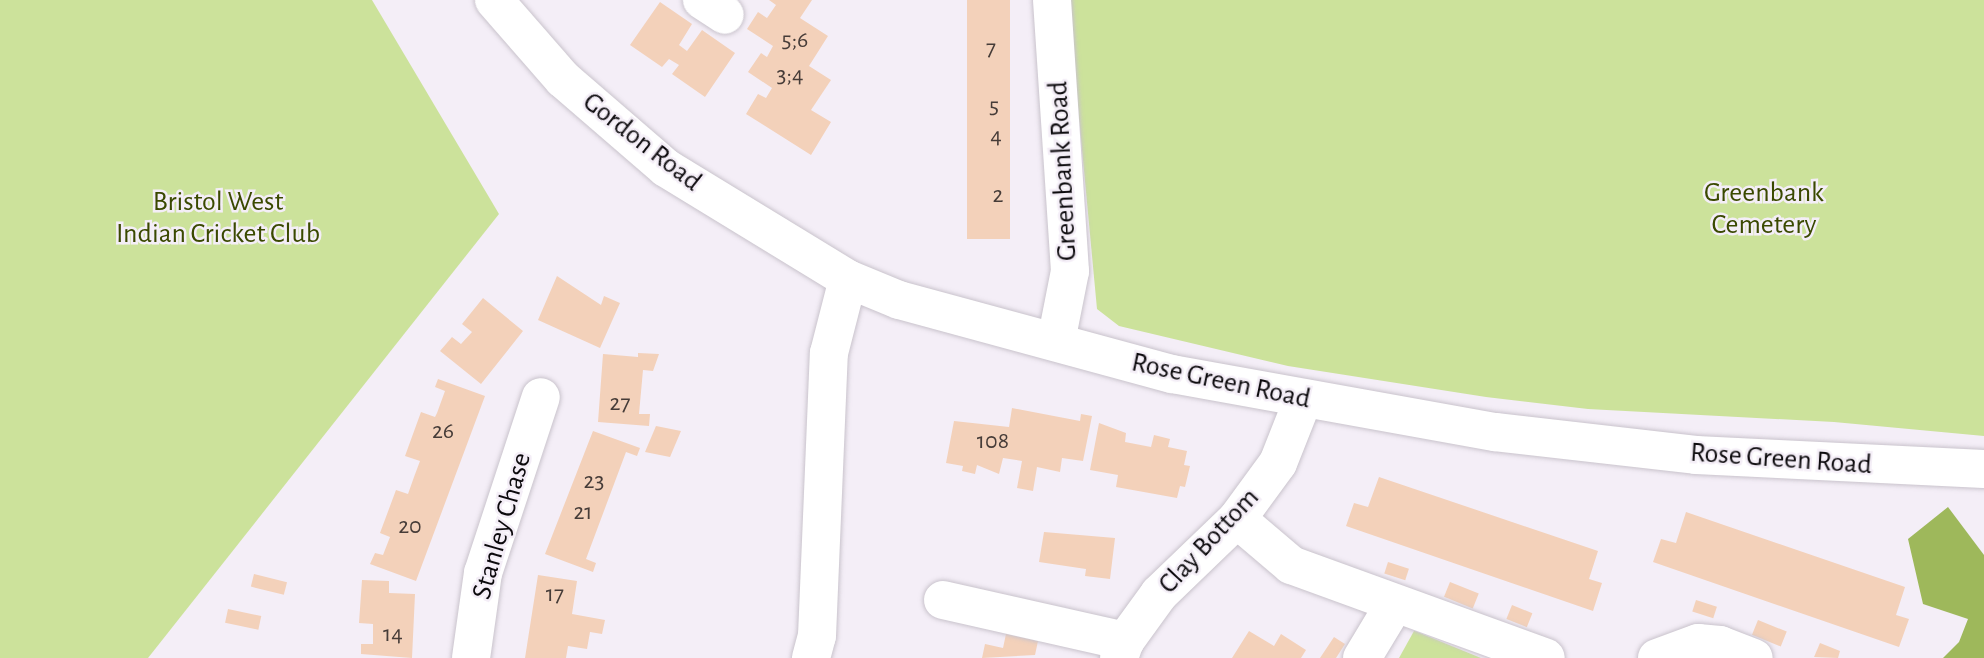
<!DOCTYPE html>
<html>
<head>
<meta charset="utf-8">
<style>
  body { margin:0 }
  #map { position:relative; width:1984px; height:658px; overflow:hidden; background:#f4eef7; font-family:"Alegreya Sans",sans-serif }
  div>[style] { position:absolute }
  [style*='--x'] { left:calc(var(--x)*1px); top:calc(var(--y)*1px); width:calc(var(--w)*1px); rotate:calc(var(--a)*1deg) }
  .green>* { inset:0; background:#cce29b }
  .forest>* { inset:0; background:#9eb85b }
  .building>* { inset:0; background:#f3d1ba; transform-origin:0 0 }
  .roads { filter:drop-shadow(0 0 2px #c9c3cc) drop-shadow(0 0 2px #c9c3cc) }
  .minor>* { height:38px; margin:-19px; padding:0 19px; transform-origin:19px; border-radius:19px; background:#fff }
  .major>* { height:38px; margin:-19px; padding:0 19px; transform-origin:19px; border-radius:19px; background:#fff }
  span { translate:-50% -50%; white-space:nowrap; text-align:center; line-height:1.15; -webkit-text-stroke:5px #f4eef7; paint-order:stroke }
  .number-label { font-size:24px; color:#463c38 }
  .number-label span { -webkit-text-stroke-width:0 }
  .street-label { font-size:28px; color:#0c0a0d }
  .park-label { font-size:28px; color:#3a4900 }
</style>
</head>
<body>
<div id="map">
  <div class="green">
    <i style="clip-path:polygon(0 0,372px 0,499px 214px,148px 658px,0 658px)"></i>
    <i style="clip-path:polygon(1068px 0,1984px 0,1984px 436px,1834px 422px,1588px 409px,1486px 397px,1288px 366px,1119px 326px,1097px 309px)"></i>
    <i style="clip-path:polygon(1414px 631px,1415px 631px,1481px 658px,1399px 658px)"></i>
  </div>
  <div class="forest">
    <i style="clip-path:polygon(1948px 507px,1984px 555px,1984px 658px,1943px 658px,1959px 642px,1968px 619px,1923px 604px,1908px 539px)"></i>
  </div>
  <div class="building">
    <i style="clip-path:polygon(769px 0,812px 0,800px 18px,828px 36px,809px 66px,831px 80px,811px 110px,831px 122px,811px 155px,746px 114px,758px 94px,766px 98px,772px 88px,748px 72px,761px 53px,767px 57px,773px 46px,747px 29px,758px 12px,767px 18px,776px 5px)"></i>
    <i style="left:967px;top:0;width:43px;height:239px"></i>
    <i style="clip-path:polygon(660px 2px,692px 24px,679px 45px,687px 51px,702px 30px,735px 53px,705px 97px,672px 74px,679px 65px,669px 59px,662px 67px,630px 45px)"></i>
    <i style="clip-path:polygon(557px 276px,601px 305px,604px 296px,620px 303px,600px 348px,538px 320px)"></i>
    <i style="clip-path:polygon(483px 298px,523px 331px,481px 384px,440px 351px,452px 337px,461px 344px,472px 332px,462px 324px)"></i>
    <i style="clip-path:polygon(638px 353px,659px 354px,653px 371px,643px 370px,639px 414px,650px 414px,649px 426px,598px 422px,603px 354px,638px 357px)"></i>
    <i style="clip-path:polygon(438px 379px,485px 396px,416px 581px,370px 564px,375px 553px,383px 555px,390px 537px,380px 533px,396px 490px,408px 494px,414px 477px,420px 461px,405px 456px,421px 412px,435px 417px,437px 413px,445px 391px,435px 387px)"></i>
    <i style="clip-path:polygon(1012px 408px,1080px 421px,1081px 414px,1092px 416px,1083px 461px,1062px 458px,1060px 472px,1037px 467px,1033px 491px,1017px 488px,1022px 461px,1003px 458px,999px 474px,977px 465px,975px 474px,962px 471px,963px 466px,946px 463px,954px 421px,1009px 427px)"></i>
    <i style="clip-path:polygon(1099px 423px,1126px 433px,1125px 442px,1151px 447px,1154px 435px,1170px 439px,1168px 447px,1187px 451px,1184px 465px,1190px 466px,1185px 487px,1180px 486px,1177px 498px,1116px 487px,1118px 475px,1090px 470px)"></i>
    <i style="clip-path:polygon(656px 426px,681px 431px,670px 457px,645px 452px)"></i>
    <i style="clip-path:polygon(593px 431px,640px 448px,637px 456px,626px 452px,586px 559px,596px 563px,593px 572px,545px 554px)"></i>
    <i style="clip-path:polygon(1379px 477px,1598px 551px,1589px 579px,1602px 583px,1593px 611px,1346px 526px,1354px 503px,1368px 507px)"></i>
    <i style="clip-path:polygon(1686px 512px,1905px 587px,1896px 615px,1909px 619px,1899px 647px,1653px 562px,1661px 539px,1676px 543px)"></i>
    <i style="clip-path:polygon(1044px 532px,1115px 538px,1110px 579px,1085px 576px,1086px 569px,1039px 562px)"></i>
    <i style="left:1388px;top:562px;width:22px;height:12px;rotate:18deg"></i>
    <i style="left:254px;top:574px;width:34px;height:13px;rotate:14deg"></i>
    <i style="clip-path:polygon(538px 575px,577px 581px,572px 614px,605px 620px,602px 634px,590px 632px,587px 649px,568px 646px,566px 658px,525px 658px)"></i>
    <i style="clip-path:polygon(362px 580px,389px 581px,389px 593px,415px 594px,412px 658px,361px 654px,361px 644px,373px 644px,373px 624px,359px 623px)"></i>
    <i style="left:1450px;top:582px;width:31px;height:16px;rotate:22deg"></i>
    <i style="left:1696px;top:600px;width:22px;height:12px;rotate:18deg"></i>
    <i style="left:1512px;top:605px;width:22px;height:15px;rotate:22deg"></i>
    <i style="left:228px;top:609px;width:34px;height:14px;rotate:12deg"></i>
    <i style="left:1758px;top:620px;width:31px;height:16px;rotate:22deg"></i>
    <i style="clip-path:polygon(1249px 631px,1274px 646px,1281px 634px,1306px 650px,1301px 658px,1232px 658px)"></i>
    <i style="clip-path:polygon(1006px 634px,1038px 641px,1035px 655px,982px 658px,985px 644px,1003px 648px)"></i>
    <i style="clip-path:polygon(1334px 637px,1345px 644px,1336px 658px,1320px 658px)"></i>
    <i style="clip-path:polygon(1820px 643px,1840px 651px,1838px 658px,1814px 657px)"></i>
  </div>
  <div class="roads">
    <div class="minor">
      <i style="--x:702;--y:0;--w:27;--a:33"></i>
      <i style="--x:1052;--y:0;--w:272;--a:86.2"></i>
      <i style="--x:1070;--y:271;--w:72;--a:101.2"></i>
      <i style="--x:1237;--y:519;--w:71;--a:40.4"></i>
      <i style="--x:1291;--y:565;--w:271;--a:20"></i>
      <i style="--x:943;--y:600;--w:187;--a:12.7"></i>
      <i style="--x:471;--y:658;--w:86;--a:-82"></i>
      <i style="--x:483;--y:573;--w:185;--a:-71.8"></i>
      <i style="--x:811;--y:658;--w:23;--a:-75"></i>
      <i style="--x:817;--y:636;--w:283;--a:-87.6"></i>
      <i style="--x:829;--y:353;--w:76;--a:-75.6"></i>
      <i style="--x:1119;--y:658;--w:18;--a:-71"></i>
      <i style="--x:1125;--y:641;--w:58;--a:-54.1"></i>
      <i style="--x:1159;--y:594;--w:108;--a:-43.9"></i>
      <i style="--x:1237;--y:519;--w:69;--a:-53.8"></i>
      <i style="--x:1278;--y:463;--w:68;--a:-68.4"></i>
      <i style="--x:1362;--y:658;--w:62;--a:-58.9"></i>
      <i style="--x:1657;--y:658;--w:44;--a:-20.1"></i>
      <i style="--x:1698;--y:643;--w:22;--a:5"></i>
      <i style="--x:1720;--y:645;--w:36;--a:21"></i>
    </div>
    <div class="major">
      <i style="--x:494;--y:0;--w:105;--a:48.9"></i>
      <i style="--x:563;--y:79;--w:136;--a:40.8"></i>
      <i style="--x:666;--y:168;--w:213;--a:31.4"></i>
      <i style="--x:848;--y:279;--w:55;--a:22.4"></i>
      <i style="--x:899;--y:300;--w:283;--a:15.2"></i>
      <i style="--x:1172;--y:374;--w:328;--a:10.2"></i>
      <i style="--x:1495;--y:432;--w:202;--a:6.5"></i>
      <i style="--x:1696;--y:455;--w:288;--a:2.8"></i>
    </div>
  </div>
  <div class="number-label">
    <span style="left:795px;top:41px">5;6</span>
    <span style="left:991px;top:49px">7</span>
    <span style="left:790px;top:76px">3;4</span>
    <span style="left:994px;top:107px">5</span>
    <span style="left:996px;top:137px">4</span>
    <span style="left:998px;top:196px">2</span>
    <span style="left:620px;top:404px">27</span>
    <span style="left:443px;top:432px">26</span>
    <span style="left:993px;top:442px">108</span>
    <span style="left:594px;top:482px">23</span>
    <span style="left:583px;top:513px">21</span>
    <span style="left:410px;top:527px">20</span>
    <span style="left:555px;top:595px">17</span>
    <span style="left:393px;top:635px">14</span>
  </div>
  <div class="street-label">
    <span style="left:642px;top:142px;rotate:38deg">Gordon Road</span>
    <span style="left:1063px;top:171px;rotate:-93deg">Greenbank Road</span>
    <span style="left:1221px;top:381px;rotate:12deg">Rose Green Road</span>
    <span style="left:1781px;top:459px;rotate:4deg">Rose Green Road</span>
    <span style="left:502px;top:526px;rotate:-74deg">Stanley Chase</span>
    <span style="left:1209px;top:541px;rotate:-47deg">Clay Bottom</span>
  </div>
  <div class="park-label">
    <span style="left:1764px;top:209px">Greenbank<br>Cemetery</span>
    <span style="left:218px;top:218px">Bristol West<br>Indian Cricket Club</span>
  </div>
</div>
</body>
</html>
